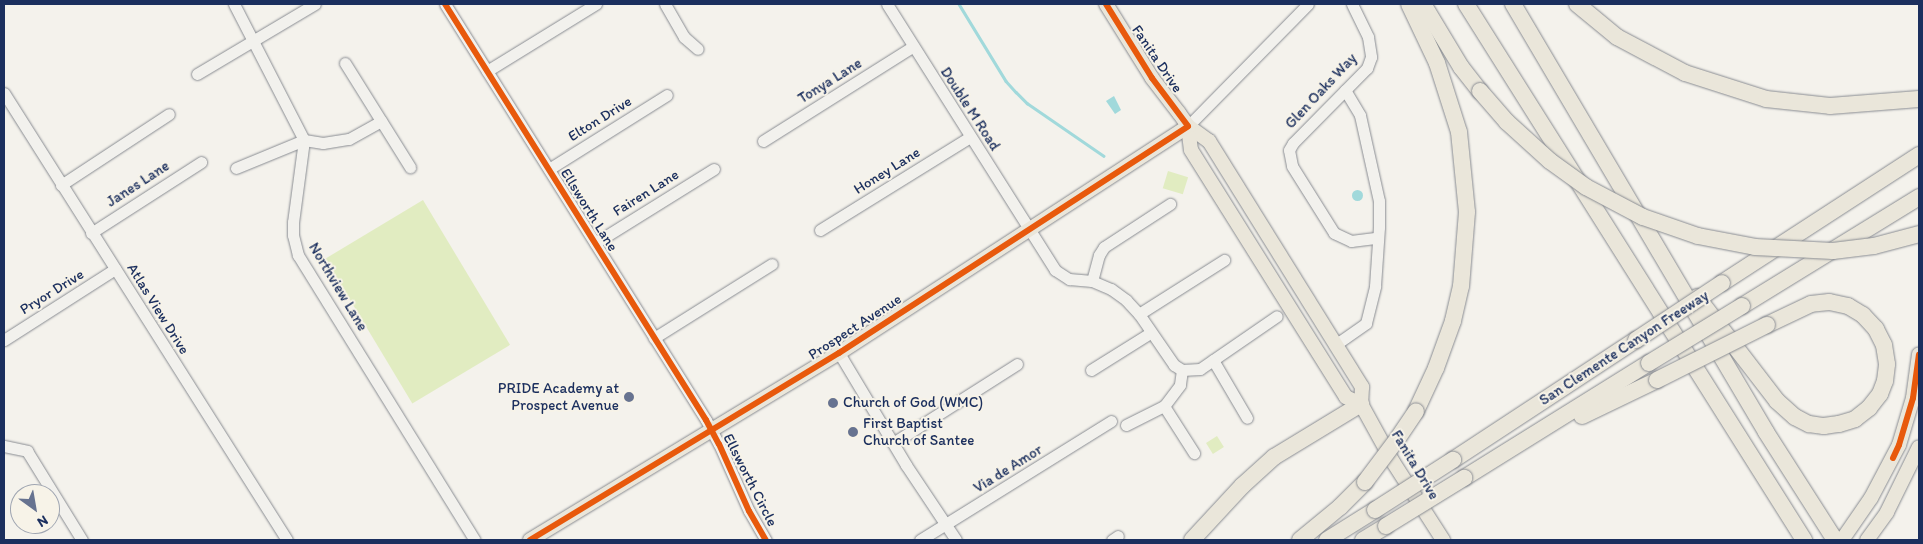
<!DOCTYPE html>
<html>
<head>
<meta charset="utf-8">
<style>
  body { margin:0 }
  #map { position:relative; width:1923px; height:544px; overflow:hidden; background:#f4f2ec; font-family:Itim,sans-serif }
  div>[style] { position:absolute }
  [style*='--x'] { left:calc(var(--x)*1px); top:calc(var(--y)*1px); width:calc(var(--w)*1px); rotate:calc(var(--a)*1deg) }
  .green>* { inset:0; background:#e1ecc1; transform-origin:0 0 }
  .water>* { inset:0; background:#a1d9db }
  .round { border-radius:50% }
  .stream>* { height:2.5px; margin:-1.25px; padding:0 1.25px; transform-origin:1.25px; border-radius:1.25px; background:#a1d9db }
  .roads { filter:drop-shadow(0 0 1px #898c92) drop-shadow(0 0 1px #898c92) }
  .minor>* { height:11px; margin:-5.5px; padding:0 5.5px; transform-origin:5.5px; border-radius:5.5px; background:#f2f1ed }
  .major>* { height:14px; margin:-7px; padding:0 7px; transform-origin:7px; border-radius:7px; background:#eae6da }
  .highway>* { height:16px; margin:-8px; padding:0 8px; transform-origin:8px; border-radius:8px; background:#eae6da }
  .bridges { filter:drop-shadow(0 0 1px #898c92) drop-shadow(0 0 1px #898c92) }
  .highway-bridge>* { height:16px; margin:-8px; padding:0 8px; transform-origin:8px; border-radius:8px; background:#eae6da }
  .cycleway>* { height:6px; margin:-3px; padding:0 3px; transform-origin:3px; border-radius:3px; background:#e8590c }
  .dots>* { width:14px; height:14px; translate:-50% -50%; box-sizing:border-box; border:2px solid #f7f3e8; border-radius:50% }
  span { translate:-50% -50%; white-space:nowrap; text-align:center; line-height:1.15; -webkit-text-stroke:4px #f7f3e8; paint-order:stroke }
  .street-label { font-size:15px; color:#1b2f5e }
  .poi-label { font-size:15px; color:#1b2f5e }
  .right { translate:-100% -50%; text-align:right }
  .left { translate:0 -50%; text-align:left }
  .frame { position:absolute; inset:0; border:5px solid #1b2f5e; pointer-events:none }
  .north { position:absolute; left:10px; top:484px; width:50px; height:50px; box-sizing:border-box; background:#f7f3e8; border:1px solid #9fa5b1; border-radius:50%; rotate:148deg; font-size:14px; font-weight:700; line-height:20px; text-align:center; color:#1b2f5e }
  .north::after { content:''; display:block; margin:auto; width:18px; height:22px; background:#677390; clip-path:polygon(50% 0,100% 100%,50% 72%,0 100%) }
</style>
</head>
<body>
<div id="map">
  <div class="green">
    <i style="left:1168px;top:171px;width:21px;height:18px;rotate:17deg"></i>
    <i style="left:423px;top:200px;width:169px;height:114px;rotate:59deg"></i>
    <i style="left:1217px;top:436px;width:13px;height:13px;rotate:58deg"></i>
  </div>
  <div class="water">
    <i style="clip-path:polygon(1114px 96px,1121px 110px,1115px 114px,1106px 101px)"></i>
    <i class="round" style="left:1351.5px;top:189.5px;width:11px;height:11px"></i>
  </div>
  <div class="stream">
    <i style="--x:959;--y:4;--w:90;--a:58.6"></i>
    <i style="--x:1006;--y:81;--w:15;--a:48"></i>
    <i style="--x:1016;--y:92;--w:16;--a:45"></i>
    <i style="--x:1027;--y:103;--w:93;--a:34.5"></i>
  </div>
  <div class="roads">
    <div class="minor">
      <i style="--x:234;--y:4;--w:153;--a:62.8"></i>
      <i style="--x:304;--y:140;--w:83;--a:97.6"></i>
      <i style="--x:293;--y:222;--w:13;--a:90"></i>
      <i style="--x:293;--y:235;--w:21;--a:76"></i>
      <i style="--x:298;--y:255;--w:335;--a:58.2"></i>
      <i style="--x:445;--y:4;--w:491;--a:57.9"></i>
      <i style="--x:706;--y:420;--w:27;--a:62"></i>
      <i style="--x:719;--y:444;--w:73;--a:65.9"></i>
      <i style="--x:749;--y:511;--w:34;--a:60"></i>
      <i style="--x:665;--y:4;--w:38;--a:60"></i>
      <i style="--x:684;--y:37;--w:18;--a:41"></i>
      <i style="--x:887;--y:4;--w:315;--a:57.7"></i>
      <i style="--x:1055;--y:270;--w:17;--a:33"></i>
      <i style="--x:1069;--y:279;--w:23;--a:5"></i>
      <i style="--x:1092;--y:281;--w:21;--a:23"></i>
      <i style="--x:1111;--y:289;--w:19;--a:36"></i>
      <i style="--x:1126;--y:300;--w:19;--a:47"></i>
      <i style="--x:1139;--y:314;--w:62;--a:55.5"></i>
      <i style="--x:1174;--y:365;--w:9;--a:32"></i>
      <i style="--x:1182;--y:370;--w:18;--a:-3"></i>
      <i style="--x:1200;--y:369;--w:93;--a:-34.5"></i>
      <i style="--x:1352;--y:4;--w:37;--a:64"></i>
      <i style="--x:1368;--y:37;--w:20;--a:81"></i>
      <i style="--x:1371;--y:57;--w:12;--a:110"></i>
      <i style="--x:1367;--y:68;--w:105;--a:134.6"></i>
      <i style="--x:1293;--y:143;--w:8;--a:120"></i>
      <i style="--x:1289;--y:150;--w:16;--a:79"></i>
      <i style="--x:1292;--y:166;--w:79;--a:57.9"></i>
      <i style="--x:1334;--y:233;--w:19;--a:25"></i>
      <i style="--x:1351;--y:241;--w:26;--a:-7"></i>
      <i style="--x:345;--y:63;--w:123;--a:58"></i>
      <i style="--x:487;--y:71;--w:128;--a:-31.6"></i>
      <i style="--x:197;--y:74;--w:137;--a:-30.7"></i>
      <i style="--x:4;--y:93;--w:529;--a:57.66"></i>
      <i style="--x:1188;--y:126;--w:171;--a:-45.5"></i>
      <i style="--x:763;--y:141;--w:176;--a:-32.2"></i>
      <i style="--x:236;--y:168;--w:74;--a:-22.4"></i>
      <i style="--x:304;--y:140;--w:19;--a:9"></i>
      <i style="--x:323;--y:143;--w:26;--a:-9"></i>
      <i style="--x:349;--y:139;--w:37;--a:-29"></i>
      <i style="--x:549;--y:169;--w:139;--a:-32.1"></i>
      <i style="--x:61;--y:185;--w:129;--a:-33.3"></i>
      <i style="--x:820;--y:230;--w:176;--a:-31.8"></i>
      <i style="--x:91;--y:233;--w:131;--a:-32.8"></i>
      <i style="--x:595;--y:243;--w:140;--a:-31.9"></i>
      <i style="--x:1092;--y:281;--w:27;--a:-75"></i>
      <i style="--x:1099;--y:255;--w:9;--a:-58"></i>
      <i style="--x:1104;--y:247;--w:79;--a:-33.1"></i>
      <i style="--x:1139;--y:314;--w:101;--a:-32.4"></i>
      <i style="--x:654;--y:338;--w:139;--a:-32.1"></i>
      <i style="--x:4;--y:340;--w:132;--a:-32.6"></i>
      <i style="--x:1335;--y:345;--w:38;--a:-35"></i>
      <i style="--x:1366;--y:323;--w:38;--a:-76"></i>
      <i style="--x:1375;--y:286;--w:59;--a:-86.1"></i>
      <i style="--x:1379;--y:227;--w:26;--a:-90"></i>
      <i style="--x:1379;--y:201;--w:88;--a:-102.5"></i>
      <i style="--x:1360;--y:115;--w:29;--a:-121"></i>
      <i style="--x:839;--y:353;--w:131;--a:59.1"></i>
      <i style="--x:906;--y:465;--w:90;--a:56.3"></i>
      <i style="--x:1213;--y:360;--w:67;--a:59.6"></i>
      <i style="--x:1091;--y:370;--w:70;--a:-32.1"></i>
      <i style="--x:1182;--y:370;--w:15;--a:98"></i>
      <i style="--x:1180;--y:385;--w:26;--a:127"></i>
      <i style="--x:1164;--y:406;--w:56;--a:57.4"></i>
      <i style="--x:1126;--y:425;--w:42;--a:-26.6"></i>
      <i style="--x:893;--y:443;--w:147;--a:-32.5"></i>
      <i style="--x:4;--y:446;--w:24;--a:12"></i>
      <i style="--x:27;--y:451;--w:105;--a:58.3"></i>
      <i style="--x:920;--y:540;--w:225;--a:-31.9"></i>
      <i style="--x:1112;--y:540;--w:7;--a:-34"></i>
    </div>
    <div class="major">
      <i style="--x:1106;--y:4;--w:87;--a:58.1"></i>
      <i style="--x:1152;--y:78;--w:44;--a:52.4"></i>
      <i style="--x:1179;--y:113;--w:16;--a:55"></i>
      <i style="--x:1188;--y:126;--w:26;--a:36"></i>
      <i style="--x:1209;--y:141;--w:290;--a:58.1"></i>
      <i style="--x:1362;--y:387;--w:17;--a:93"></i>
      <i style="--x:1361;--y:404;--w:66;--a:61.1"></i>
      <i style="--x:1393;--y:462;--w:93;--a:57.3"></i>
      <i style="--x:1188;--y:126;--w:24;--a:83"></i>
      <i style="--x:1191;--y:150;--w:292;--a:57.9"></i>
      <i style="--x:1346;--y:397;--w:17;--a:25"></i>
      <i style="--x:530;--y:540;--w:361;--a:-31.2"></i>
      <i style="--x:839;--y:353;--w:416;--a:-33"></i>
      <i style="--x:1842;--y:540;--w:51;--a:-55.4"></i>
      <i style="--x:1871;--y:498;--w:60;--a:-62.2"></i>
      <i style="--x:1899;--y:445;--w:49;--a:-73.4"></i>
      <i style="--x:1913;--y:398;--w:44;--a:-82.2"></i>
      <i style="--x:1867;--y:540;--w:34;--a:-54"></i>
      <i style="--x:1887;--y:512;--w:72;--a:-63.8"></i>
    </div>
    <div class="highway">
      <i style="--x:1409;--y:4;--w:65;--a:64.6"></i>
      <i style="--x:1437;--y:63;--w:72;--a:72.3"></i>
      <i style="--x:1459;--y:132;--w:80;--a:84.3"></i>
      <i style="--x:1467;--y:212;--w:74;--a:94.6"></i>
      <i style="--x:1461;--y:286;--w:36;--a:103"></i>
      <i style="--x:1453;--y:321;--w:50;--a:109.9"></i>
      <i style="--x:1436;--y:368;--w:47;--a:114.9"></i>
      <i style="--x:1423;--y:4;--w:74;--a:58.9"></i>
      <i style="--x:1461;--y:67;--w:31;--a:52"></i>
      <i style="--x:1466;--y:4;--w:634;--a:57.76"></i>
      <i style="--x:1513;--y:4;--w:497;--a:59.4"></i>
      <i style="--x:1766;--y:432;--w:128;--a:57.4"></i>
      <i style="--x:1577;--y:4;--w:52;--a:39.5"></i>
      <i style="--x:1617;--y:37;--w:77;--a:27.9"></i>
      <i style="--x:1685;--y:73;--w:85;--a:17.8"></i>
      <i style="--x:1766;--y:99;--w:64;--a:6.2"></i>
      <i style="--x:1830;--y:106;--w:89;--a:-4.5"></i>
      <i style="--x:1722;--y:283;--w:235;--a:-33"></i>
      <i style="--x:1697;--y:297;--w:131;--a:52.4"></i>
      <i style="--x:1777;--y:401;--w:24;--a:42"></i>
      <i style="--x:1795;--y:417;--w:16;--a:27"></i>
      <i style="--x:1809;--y:424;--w:15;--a:8"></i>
      <i style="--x:1824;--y:426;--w:15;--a:-8"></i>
      <i style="--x:1839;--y:424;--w:17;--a:-17"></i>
      <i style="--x:1855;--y:419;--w:18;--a:-38"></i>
      <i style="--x:1869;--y:408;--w:18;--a:-52"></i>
      <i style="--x:1880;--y:394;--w:14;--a:-69"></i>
      <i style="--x:1885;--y:381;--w:17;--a:-83"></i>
      <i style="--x:1887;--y:364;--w:19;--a:-99"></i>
      <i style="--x:1884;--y:345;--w:18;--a:-117"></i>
      <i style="--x:1876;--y:329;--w:19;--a:-133"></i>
      <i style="--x:1863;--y:315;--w:17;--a:-149"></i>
      <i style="--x:1848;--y:306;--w:19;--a:-168"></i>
      <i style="--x:1829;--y:302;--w:18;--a:174"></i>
      <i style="--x:1811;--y:304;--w:49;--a:154.5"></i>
      <i style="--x:1742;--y:306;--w:208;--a:-31.6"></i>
      <i style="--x:1582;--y:416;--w:83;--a:-25.6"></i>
      <i style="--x:1453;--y:460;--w:219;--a:-33.3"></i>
      <i style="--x:1464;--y:478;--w:218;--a:-31.9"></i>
      <i style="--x:1192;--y:540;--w:74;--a:-47.2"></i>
      <i style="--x:1242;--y:486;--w:43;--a:-42.2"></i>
      <i style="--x:1274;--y:457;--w:102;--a:-31.3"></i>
      <i style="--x:1300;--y:540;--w:52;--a:-39.5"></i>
      <i style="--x:1340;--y:507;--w:35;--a:-45"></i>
      <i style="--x:1327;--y:540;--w:57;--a:-32"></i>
      <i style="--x:1363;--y:540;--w:27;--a:-31"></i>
    </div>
  </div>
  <div class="bridges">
    <div class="highway-bridge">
      <i style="--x:1480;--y:91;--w:41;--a:48.9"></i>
      <i style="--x:1507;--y:122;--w:58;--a:42.2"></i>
      <i style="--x:1550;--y:161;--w:44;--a:35.8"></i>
      <i style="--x:1586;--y:187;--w:64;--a:27.8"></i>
      <i style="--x:1643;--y:217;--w:58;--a:19.1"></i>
      <i style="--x:1698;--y:236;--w:58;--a:10.9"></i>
      <i style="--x:1755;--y:247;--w:78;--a:2.9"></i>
      <i style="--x:1833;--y:251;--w:41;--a:-7"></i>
      <i style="--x:1874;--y:246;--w:47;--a:-14.9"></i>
      <i style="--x:1636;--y:340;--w:103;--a:-33.5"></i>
      <i style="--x:1649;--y:363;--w:109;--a:-31.5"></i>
      <i style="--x:1657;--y:380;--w:123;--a:-26.6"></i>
      <i style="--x:1365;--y:482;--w:55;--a:-53.1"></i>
      <i style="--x:1398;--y:438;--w:32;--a:-56"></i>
      <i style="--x:1375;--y:510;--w:93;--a:-32.7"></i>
      <i style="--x:1386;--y:526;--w:92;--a:-31.6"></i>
    </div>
  </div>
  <div class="cycleway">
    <i style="--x:445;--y:4;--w:491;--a:57.9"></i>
    <i style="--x:706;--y:420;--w:27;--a:62"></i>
    <i style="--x:719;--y:444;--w:73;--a:65.9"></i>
    <i style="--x:749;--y:511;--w:34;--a:60"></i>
    <i style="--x:1893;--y:458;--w:14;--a:-65"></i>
    <i style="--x:1899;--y:445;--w:49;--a:-73.4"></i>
    <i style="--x:1913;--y:398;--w:44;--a:-82.2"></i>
    <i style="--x:530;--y:540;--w:361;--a:-31.2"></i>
    <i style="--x:839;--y:353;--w:416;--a:-33"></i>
    <i style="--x:1188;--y:126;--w:60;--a:-126.9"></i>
    <i style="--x:1152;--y:78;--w:87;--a:-121.9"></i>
  </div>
  <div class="dots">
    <i style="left:629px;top:397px;background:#677390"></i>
    <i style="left:833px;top:403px;background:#677390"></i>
    <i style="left:853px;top:432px;background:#677390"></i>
  </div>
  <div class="street-label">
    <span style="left:1157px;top:59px;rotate:56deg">Fanita Drive</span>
    <span style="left:830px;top:81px;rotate:-32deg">Tonya Lane</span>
    <span style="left:1321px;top:91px;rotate:-47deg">Glen Oaks Way</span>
    <span style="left:970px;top:109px;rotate:57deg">Double M Road</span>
    <span style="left:600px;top:119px;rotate:-32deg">Elton Drive</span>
    <span style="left:887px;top:171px;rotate:-32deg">Honey Lane</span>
    <span style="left:138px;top:184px;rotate:-33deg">Janes Lane</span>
    <span style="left:646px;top:193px;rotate:-32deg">Fairen Lane</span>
    <span style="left:589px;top:210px;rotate:58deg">Ellsworth Lane</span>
    <span style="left:338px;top:287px;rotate:59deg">Northview Lane</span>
    <span style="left:52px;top:292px;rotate:-32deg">Pryor Drive</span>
    <span style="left:158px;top:309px;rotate:58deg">Atlas View Drive</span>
    <span style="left:855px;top:327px;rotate:-33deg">Prospect Avenue</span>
    <span style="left:1624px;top:348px;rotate:-33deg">San Clemente Canyon Freeway</span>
    <span style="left:1415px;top:465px;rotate:59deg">Fanita Drive</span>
    <span style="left:1008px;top:469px;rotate:-32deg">Via de Amor</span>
    <span style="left:750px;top:480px;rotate:63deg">Ellsworth Circle</span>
  </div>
  <div class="poi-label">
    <span class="right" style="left:619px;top:397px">PRIDE Academy at<br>Prospect Avenue</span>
    <span class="left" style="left:843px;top:403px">Church of God (WMC)</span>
    <span class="left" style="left:863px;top:432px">First Baptist<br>Church of Santee</span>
  </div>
  <div class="frame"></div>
  <div class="north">N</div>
</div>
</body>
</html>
